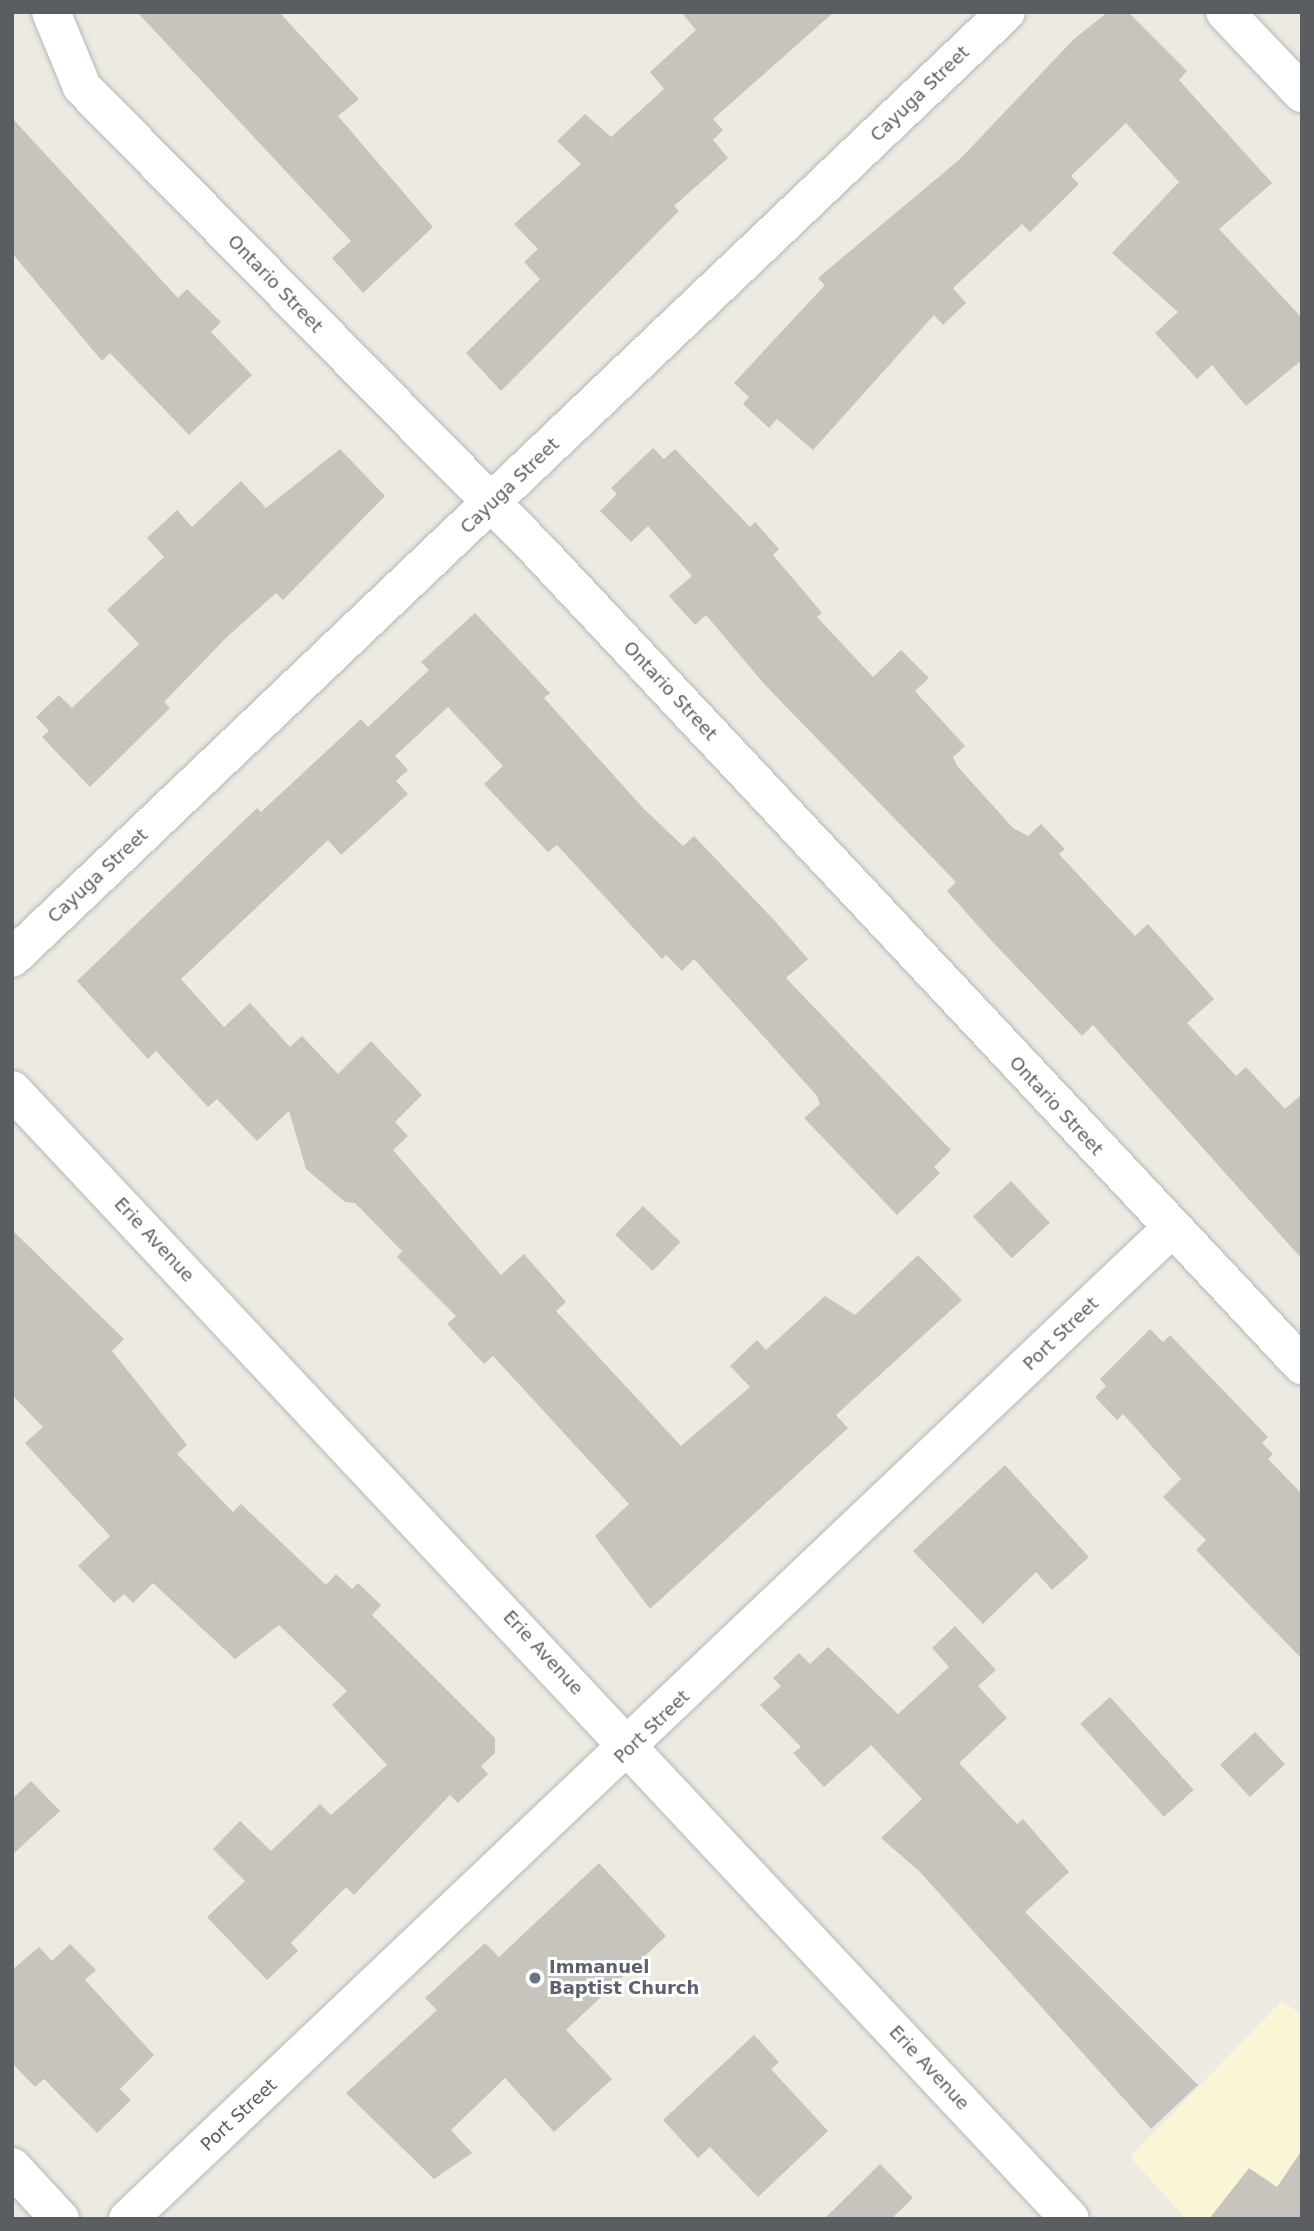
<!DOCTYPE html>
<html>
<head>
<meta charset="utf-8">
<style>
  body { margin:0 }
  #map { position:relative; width:1314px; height:2231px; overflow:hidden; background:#eceae1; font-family:"DejaVu Sans",sans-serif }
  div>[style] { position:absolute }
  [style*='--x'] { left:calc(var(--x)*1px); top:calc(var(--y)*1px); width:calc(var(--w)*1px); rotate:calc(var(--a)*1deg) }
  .commercial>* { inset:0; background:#fbf5d7 }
  .building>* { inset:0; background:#c7c4be; transform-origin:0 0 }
  .roads { filter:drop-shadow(0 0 2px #b4b7bb) drop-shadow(0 0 2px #b4b7bb) }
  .minor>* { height:38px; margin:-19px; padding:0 19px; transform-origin:19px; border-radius:19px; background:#fff }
  .secondary>* { height:38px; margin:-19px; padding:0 19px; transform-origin:19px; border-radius:19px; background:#fff }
  .dots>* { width:19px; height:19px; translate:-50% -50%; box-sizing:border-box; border:4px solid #fff; border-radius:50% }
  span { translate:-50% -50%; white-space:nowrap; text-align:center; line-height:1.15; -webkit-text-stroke:6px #fff; paint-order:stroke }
  .street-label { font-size:18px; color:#5a5d61 }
  .worship-label { font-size:18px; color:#5b616d; font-weight:700 }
  .left { translate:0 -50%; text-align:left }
  .frame { position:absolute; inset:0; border:14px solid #5a5d61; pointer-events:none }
</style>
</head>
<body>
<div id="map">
  <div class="commercial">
    <i style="clip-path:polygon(1282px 2001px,1302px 2015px,1302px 2219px,1186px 2219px,1130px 2157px)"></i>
  </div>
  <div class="building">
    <i style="clip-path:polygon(137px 12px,279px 12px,359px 99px,338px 116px,433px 227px,363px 293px,332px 258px,351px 241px)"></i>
    <i style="clip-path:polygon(681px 12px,834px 12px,713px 119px,723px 130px,713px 140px,728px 158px,674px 206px,679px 211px,501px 391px,466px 353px,540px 279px,524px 262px,538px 249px,514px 224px,581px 164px,557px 141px,585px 114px,611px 137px,664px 89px,650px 72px,696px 30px)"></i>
    <i style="clip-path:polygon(1108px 12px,1128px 12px,1187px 71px,1179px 80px,1272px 183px,1219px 229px,1302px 318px,1302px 360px,1246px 406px,1212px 365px,1197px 379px,1155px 333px,1178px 312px,1112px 253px,1179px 182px,1126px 123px,1071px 176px,1079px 184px,1030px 232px,1022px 224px,953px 288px,966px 303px,943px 325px,934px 315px,813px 450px,777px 419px,769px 428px,743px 404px,749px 397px,734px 383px,825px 285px,818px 278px,960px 159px,1074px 39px)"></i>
    <i style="clip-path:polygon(12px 118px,178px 298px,187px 289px,221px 322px,211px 332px,252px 375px,189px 435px,110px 353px,102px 361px,12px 253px)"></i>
    <i style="clip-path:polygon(653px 448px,664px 459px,675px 449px,750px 527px,755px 522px,779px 549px,773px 555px,822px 613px,817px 617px,873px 677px,901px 650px,929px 678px,915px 691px,965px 746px,953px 757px,958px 767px,1013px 828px,1028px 836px,1041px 824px,1065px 849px,1059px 854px,1135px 936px,1148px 924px,1214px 999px,1187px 1023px,1236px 1076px,1246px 1067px,1285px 1109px,1302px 1094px,1302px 1259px,1093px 1025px,1082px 1036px,988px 937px,947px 891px,956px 882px,766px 686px,706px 615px,695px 625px,669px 596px,692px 576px,648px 526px,631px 542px,600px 511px,617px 494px,611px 488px)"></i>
    <i style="clip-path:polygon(340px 449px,385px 496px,283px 600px,276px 593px,227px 637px,164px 702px,170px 708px,90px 787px,42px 737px,49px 731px,36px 717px,59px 695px,72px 708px,139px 644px,107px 610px,164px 557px,147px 538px,177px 510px,192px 527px,241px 481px,266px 508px)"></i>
    <i style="clip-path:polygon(475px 613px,550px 693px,544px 698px,644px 809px,683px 846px,694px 836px,774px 920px,808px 959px,786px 978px,951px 1150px,934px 1167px,940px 1173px,897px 1215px,804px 1118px,820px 1104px,817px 1096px,694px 959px,682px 971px,666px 955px,662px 959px,557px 845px,548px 852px,484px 784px,503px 766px,448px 707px,395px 756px,408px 770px,396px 781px,408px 794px,341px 855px,328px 840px,181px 979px,224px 1027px,250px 1003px,290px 1047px,302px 1036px,338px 1074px,371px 1041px,422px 1095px,395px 1122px,408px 1136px,393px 1150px,501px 1275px,524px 1254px,566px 1302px,556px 1311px,681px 1446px,750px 1387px,730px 1366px,757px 1340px,766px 1350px,825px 1296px,855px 1315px,918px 1255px,962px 1300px,836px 1415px,848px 1428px,650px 1609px,595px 1536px,629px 1504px,493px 1356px,484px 1364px,447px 1324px,456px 1316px,397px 1257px,402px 1251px,355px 1203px,345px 1202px,306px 1169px,289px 1111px,257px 1141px,217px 1099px,208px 1107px,156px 1051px,148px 1059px,77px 981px,257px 808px,261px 812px,361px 719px,368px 727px,429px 670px,421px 662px)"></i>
    <i style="left:1011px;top:1181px;width:57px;height:52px;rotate:47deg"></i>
    <i style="left:643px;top:1206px;width:52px;height:40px;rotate:44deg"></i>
    <i style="clip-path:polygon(12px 1230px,124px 1339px,112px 1351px,187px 1445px,177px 1454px,233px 1512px,241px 1504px,326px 1585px,336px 1574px,352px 1589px,358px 1583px,381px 1605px,372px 1615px,495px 1738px,495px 1753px,481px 1766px,488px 1774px,458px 1803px,450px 1795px,354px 1895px,346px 1887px,291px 1943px,298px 1951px,267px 1980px,207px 1917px,245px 1881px,213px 1849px,240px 1821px,271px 1851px,320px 1804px,331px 1815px,387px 1765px,332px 1705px,347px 1691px,279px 1625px,235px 1659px,153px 1583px,133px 1603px,124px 1594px,114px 1603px,78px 1566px,110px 1536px,25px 1443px,43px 1427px,12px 1395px)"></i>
    <i style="clip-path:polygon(1150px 1329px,1163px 1342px,1170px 1335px,1268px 1437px,1262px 1443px,1273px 1454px,1268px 1459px,1302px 1494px,1302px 1659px,1196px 1550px,1206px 1540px,1163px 1497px,1181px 1479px,1123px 1414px,1117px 1420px,1095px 1397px,1106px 1386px,1100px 1379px)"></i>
    <i style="clip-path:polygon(1005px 1465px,1089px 1557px,1052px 1590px,1036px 1572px,983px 1624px,913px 1551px)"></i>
    <i style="clip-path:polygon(955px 1626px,996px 1670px,978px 1686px,1007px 1718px,959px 1763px,1017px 1824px,1023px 1819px,1069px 1872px,1025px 1912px,1198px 2085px,1151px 2129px,920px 1872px,881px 1838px,922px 1799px,871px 1745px,824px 1787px,793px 1753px,801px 1747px,760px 1705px,781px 1686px,773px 1678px,799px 1653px,810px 1664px,828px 1647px,898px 1714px,949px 1667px,932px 1648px)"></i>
    <i style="left:1110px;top:1697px;width:125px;height:40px;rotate:48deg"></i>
    <i style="left:1255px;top:1732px;width:44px;height:48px;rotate:47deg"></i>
    <i style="clip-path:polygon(31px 1781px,60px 1811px,12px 1855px,12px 1799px)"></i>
    <i style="clip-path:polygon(599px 1863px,666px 1936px,566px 2030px,612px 2079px,554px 2132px,505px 2078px,451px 2130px,472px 2153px,434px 2179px,346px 2093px,437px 2010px,425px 1998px,485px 1943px,499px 1957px)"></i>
    <i style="clip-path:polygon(70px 1944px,96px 1970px,85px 1980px,154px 2055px,120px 2089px,131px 2100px,97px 2133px,44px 2079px,35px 2087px,12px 2063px,12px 1970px,39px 1947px,52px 1961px)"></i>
    <i style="clip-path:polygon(754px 2035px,779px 2062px,771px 2069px,828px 2131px,758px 2197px,710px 2147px,698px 2158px,663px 2120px)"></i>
    <i style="clip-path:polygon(1302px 2150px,1302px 2219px,1209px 2219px,1249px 2168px,1277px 2187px)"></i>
    <i style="clip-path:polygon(880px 2164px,913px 2198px,891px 2219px,824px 2219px)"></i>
  </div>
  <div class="roads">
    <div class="minor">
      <i style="--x:51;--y:12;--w:81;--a:67.5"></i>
      <i style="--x:82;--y:87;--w:648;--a:45.44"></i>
      <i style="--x:537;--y:549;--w:1119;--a:46.85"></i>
      <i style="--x:1225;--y:12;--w:112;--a:46.5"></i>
      <i style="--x:12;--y:958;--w:1372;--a:-43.58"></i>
      <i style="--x:12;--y:2167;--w:71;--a:47.3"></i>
      <i style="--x:128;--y:2219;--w:1438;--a:-43.51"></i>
    </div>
    <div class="secondary">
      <i style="--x:12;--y:1090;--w:1547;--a:46.86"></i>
    </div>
  </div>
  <div class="dots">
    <i style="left:535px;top:1978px;background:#6b7280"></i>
  </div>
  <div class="street-label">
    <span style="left:920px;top:94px;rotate:-44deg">Cayuga Street</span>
    <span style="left:275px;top:284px;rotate:46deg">Ontario Street</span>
    <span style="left:510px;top:486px;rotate:-44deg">Cayuga Street</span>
    <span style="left:670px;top:691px;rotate:47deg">Ontario Street</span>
    <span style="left:98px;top:876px;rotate:-43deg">Cayuga Street</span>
    <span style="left:1056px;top:1106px;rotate:47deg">Ontario Street</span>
    <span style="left:154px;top:1240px;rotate:47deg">Erie Avenue</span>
    <span style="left:1061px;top:1334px;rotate:-44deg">Port Street</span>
    <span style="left:543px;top:1653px;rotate:47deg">Erie Avenue</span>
    <span style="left:652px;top:1727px;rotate:-44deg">Port Street</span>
    <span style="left:929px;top:2068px;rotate:47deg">Erie Avenue</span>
    <span style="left:239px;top:2115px;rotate:-43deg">Port Street</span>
  </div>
  <div class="worship-label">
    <span class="left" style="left:549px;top:1978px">Immanuel<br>Baptist Church</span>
  </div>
  <div class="frame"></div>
</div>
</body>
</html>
